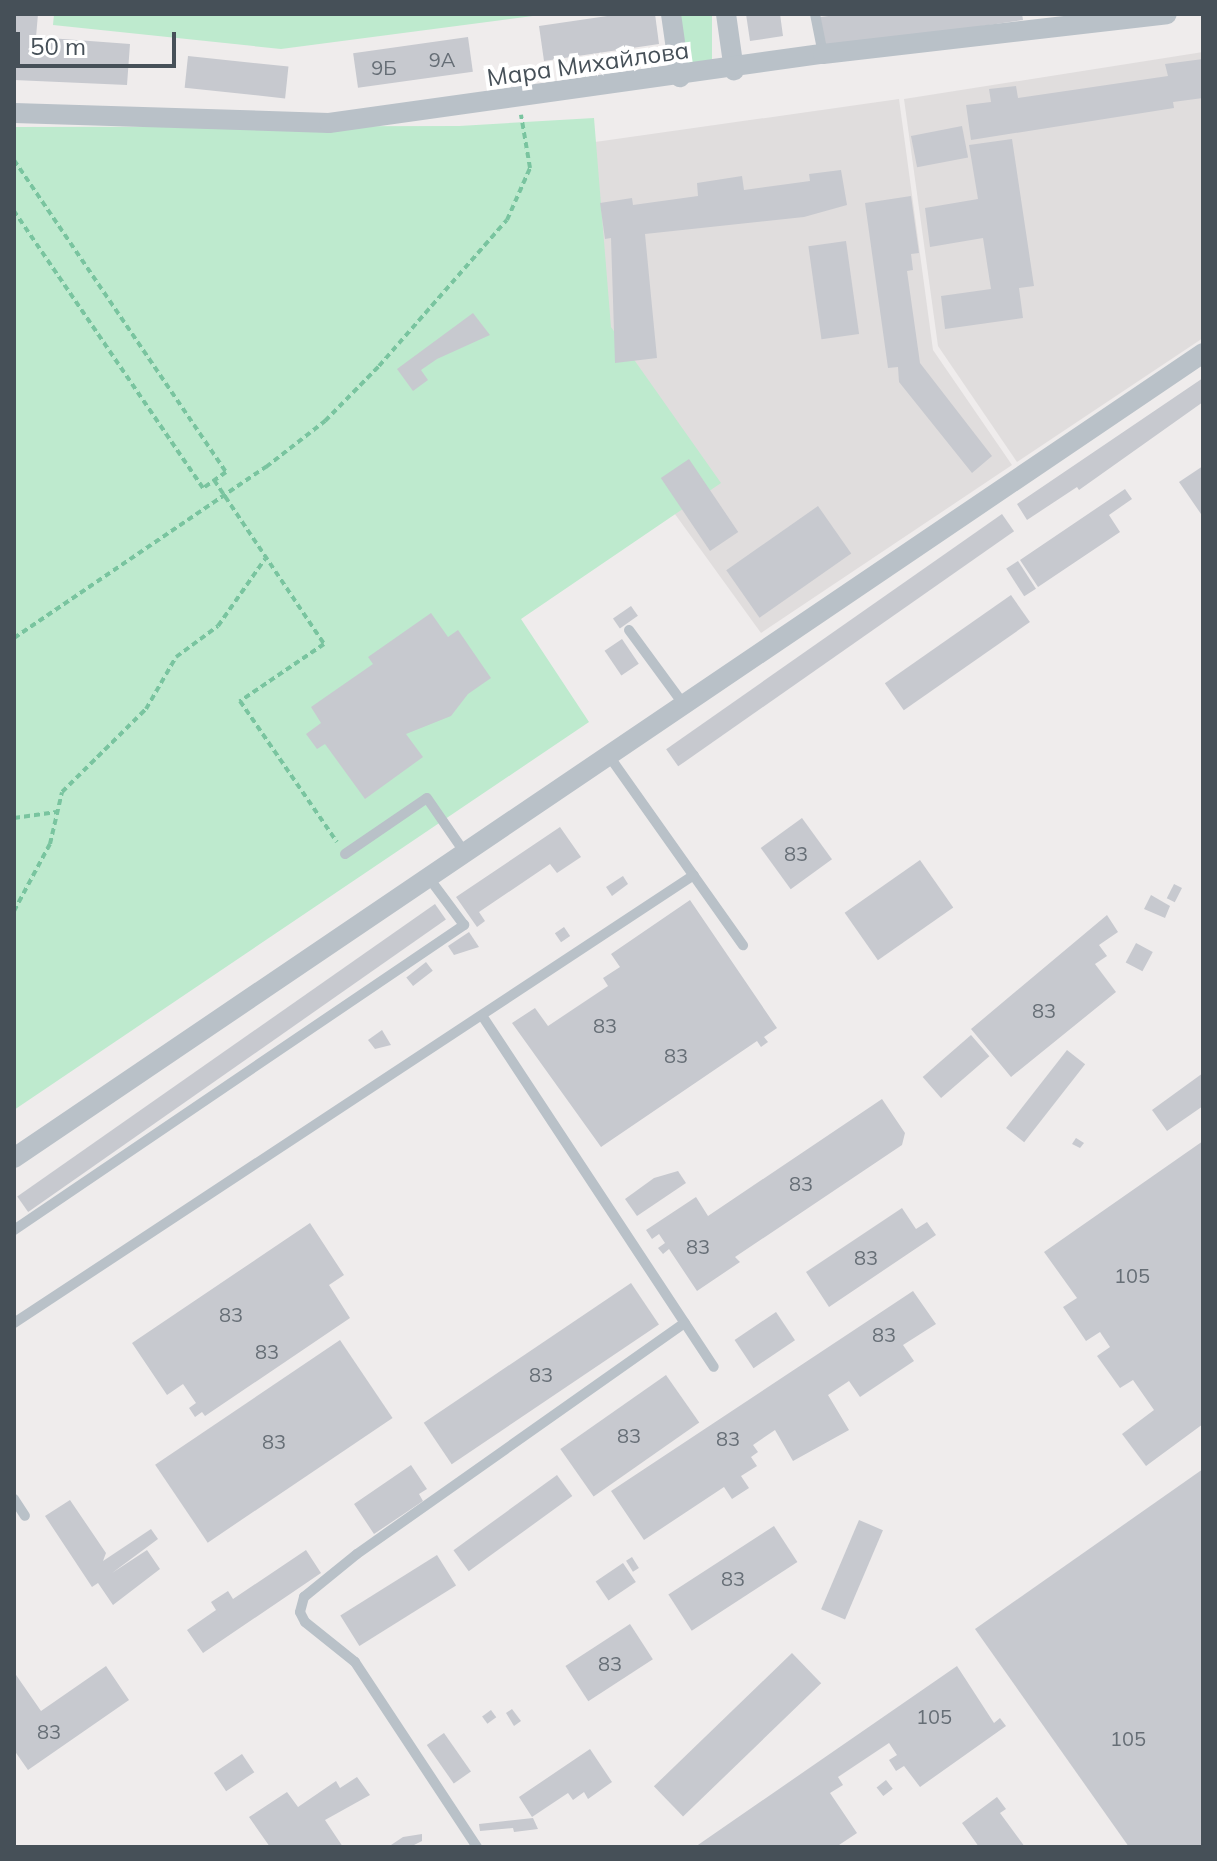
<!DOCTYPE html>
<html>
<head>
<meta charset="utf-8">
<style>
  body { margin:0 }
  #map { position:relative; width:1217px; height:1861px; overflow:hidden; background:#efecec; font-family:Mulish,sans-serif }
  div>[style] { position:absolute }
  [style*='--x'] { left:calc(var(--x)*1px); top:calc(var(--y)*1px); width:calc(var(--w)*1px); rotate:calc(var(--a)*1deg) }
  .education>* { inset:0; background:#e0dddd }
  .green>* { inset:0; background:#beeace; transform-origin:0 0 }
  .building>* { inset:0; background:#c7c9cf; transform-origin:0 0 }
  .path>* { height:4px; margin-top:-2px; transform-origin:0; background:repeating-linear-gradient(90deg,#79c49f 0 6px,transparent 0 10px) }
  .lane>* { height:10px; margin:-5px; padding:0 5px; transform-origin:5px; border-radius:5px; background:#b9c1c8 }
  .street>* { height:20px; margin:-10px; padding:0 10px; transform-origin:10px; border-radius:10px; background:#b9c1c8 }
  span { translate:-50% -50%; white-space:nowrap; text-align:center; line-height:1.15; -webkit-text-stroke:8px #fff; paint-order:stroke }
  .number-label { font-size:20px; color:#666e76 }
  .number-label span { -webkit-text-stroke-width:0 }
  .street-label { font-size:24px; color:#465058 }
  .frame { position:absolute; inset:0; border:16px solid #465058; pointer-events:none }
  .scale { position:absolute; left:16px; top:32px; width:160px; height:36px; box-sizing:border-box; border:4px solid #465058; border-top:0; padding-left:10px; font-size:24px; line-height:28px; white-space:nowrap; color:#465058; -webkit-text-stroke:6px #fff; paint-order:stroke }
</style>
</head>
<body>
<div id="map">
  <div class="education">
    <i style="clip-path:polygon(1203px 52px,1203px 338px,1017px 462px,938px 346px,904px 99px)"></i>
    <i style="clip-path:polygon(899px 99px,933px 350px,1012px 465px,761px 633px,604px 416px,581px 144px)"></i>
  </div>
  <div class="green">
    <i style="clip-path:polygon(54px 14px,548px 14px,281px 49px,53px 25px)"></i>
    <i style="left:680px;top:14px;width:32px;height:56px"></i>
    <i style="clip-path:polygon(594px 118px,611px 327px,721px 483px,521px 619px,589px 722px,14px 1110px,14px 127px,459px 126px)"></i>
  </div>
  <div class="building">
    <i style="clip-path:polygon(14px 14px,38px 14px,36px 37px,130px 44px,127px 85px,14px 80px)"></i>
    <i style="clip-path:polygon(621px 14px,655px 14px,659px 44px,544px 61px,539px 26px)"></i>
    <i style="clip-path:polygon(746px 14px,780px 14px,783px 36px,750px 41px)"></i>
    <i style="clip-path:polygon(845px 14px,1022px 14px,1023px 20px,825px 49px,820px 17px)"></i>
    <i style="left:468px;top:37px;width:35px;height:116px;rotate:82deg"></i>
    <i style="left:188px;top:56px;width:101px;height:32px;rotate:6deg"></i>
    <i style="clip-path:polygon(1203px 59px,1203px 98px,1173px 102px,1174px 108px,971px 140px,966px 105px,991px 102px,989px 89px,1016px 86px,1018px 98px,1168px 76px,1165px 64px)"></i>
    <i style="left:962px;top:126px;width:32px;height:52px;rotate:79deg"></i>
    <i style="clip-path:polygon(1012px 139px,1034px 286px,1019px 288px,1023px 318px,945px 329px,941px 296px,991px 289px,983px 238px,930px 247px,925px 208px,978px 199px,969px 145px)"></i>
    <i style="clip-path:polygon(841px 170px,847px 205px,804px 217px,645px 234px,657px 358px,615px 363px,611px 238px,605px 239px,600px 203px,632px 198px,633px 205px,698px 196px,697px 183px,742px 176px,744px 190px,810px 181px,809px 174px)"></i>
    <i style="clip-path:polygon(911px 196px,919px 253px,911px 254px,913px 270px,907px 271px,920px 363px,992px 456px,972px 473px,899px 382px,898px 367px,888px 368px,865px 203px)"></i>
    <i style="left:846px;top:241px;width:94px;height:38px;rotate:82deg"></i>
    <i style="clip-path:polygon(473px 313px,490px 335px,437px 359px,421px 370px,428px 380px,413px 391px,397px 369px)"></i>
    <i style="clip-path:polygon(1203px 378px,1203px 402px,1079px 490px,1077px 487px,1027px 520px,1017px 504px)"></i>
    <i style="left:689px;top:459px;width:88px;height:34px;rotate:56deg"></i>
    <i style="clip-path:polygon(1203px 466px,1203px 513px,1201px 514px,1179px 482px)"></i>
    <i style="clip-path:polygon(1125px 489px,1132px 499px,1109px 515px,1120px 532px,1038px 587px,1020px 560px)"></i>
    <i style="left:818px;top:506px;width:58px;height:112px;rotate:55deg"></i>
    <i style="left:1002px;top:514px;width:21px;height:410px;rotate:55deg"></i>
    <i style="left:1018px;top:561px;width:33px;height:14px;rotate:57deg"></i>
    <i style="left:1011px;top:595px;width:33px;height:154px;rotate:55deg"></i>
    <i style="left:631px;top:606px;width:12px;height:22px;rotate:55deg"></i>
    <i style="clip-path:polygon(431px 613px,448px 637px,458px 630px,491px 678px,468px 694px,451px 716px,406px 734px,423px 757px,365px 799px,325px 744px,317px 749px,306px 734px,321px 723px,311px 707px,373px 664px,368px 657px)"></i>
    <i style="left:622px;top:639px;width:30px;height:21px;rotate:56deg"></i>
    <i style="left:802px;top:818px;width:51px;height:51px;rotate:54deg"></i>
    <i style="clip-path:polygon(560px 827px,581px 857px,557px 873px,550px 864px,479px 912px,485px 921px,477px 927px,456px 897px)"></i>
    <i style="left:920px;top:860px;width:58px;height:92px;rotate:55deg"></i>
    <i style="clip-path:polygon(623px 876px,628px 884px,612px 896px,606px 887px)"></i>
    <i style="left:1174px;top:884px;width:9px;height:16px;rotate:27deg"></i>
    <i style="clip-path:polygon(1151px 895px,1170px 906px,1165px 918px,1144px 909px)"></i>
    <i style="clip-path:polygon(690px 900px,777px 1028px,764px 1037px,768px 1042px,761px 1047px,757px 1041px,601px 1147px,512px 1023px,535px 1008px,548px 1026px,608px 986px,603px 978px,620px 967px,611px 954px)"></i>
    <i style="left:435px;top:904px;width:19px;height:510px;rotate:55deg"></i>
    <i style="clip-path:polygon(1107px 915px,1118px 932px,1099px 945px,1107px 956px,1095px 964px,1116px 992px,1011px 1077px,971px 1029px)"></i>
    <i style="left:564px;top:927px;width:11px;height:11px;rotate:56deg"></i>
    <i style="clip-path:polygon(469px 932px,479px 947px,454px 955px,448px 946px)"></i>
    <i style="left:1136px;top:943px;width:19px;height:22px;rotate:28deg"></i>
    <i style="left:426px;top:962px;width:11px;height:25px;rotate:52deg"></i>
    <i style="clip-path:polygon(382px 1030px,391px 1045px,375px 1049px,368px 1040px)"></i>
    <i style="left:971px;top:1035px;width:28px;height:64px;rotate:49deg"></i>
    <i style="left:1067px;top:1050px;width:23px;height:99px;rotate:38deg"></i>
    <i style="clip-path:polygon(1203px 1073px,1203px 1106px,1167px 1131px,1152px 1110px)"></i>
    <i style="clip-path:polygon(882px 1099px,905px 1133px,902px 1145px,735px 1257px,740px 1262px,697px 1291px,669px 1249px,663px 1254px,658px 1248px,665px 1243px,659px 1234px,652px 1239px,646px 1230px,696px 1197px,708px 1216px)"></i>
    <i style="clip-path:polygon(1076px 1138px,1084px 1143px,1080px 1148px,1072px 1144px)"></i>
    <i style="clip-path:polygon(1203px 1141px,1203px 1424px,1146px 1466px,1122px 1434px,1154px 1410px,1133px 1380px,1120px 1388px,1097px 1356px,1110px 1347px,1100px 1332px,1086px 1341px,1063px 1307px,1077px 1298px,1044px 1252px)"></i>
    <i style="clip-path:polygon(678px 1171px,686px 1183px,637px 1216px,625px 1199px,654px 1178px)"></i>
    <i style="clip-path:polygon(902px 1208px,916px 1229px,927px 1222px,936px 1235px,829px 1307px,806px 1272px)"></i>
    <i style="clip-path:polygon(310px 1223px,344px 1275px,329px 1285px,350px 1318px,205px 1416px,202px 1412px,195px 1417px,189px 1408px,196px 1403px,183px 1384px,167px 1395px,132px 1343px)"></i>
    <i style="left:631px;top:1283px;width:50px;height:250px;rotate:56deg"></i>
    <i style="clip-path:polygon(913px 1291px,936px 1324px,903px 1345px,914px 1361px,860px 1397px,849px 1381px,828px 1395px,849px 1430px,793px 1461px,775px 1430px,753px 1445px,758px 1452px,751px 1457px,757px 1466px,741px 1476px,749px 1488px,732px 1499px,724px 1487px,644px 1540px,611px 1491px)"></i>
    <i style="left:776px;top:1312px;width:34px;height:50px;rotate:56deg"></i>
    <i style="left:340px;top:1340px;width:94px;height:223px;rotate:56deg"></i>
    <i style="left:666px;top:1375px;width:58px;height:129px;rotate:55deg"></i>
    <i style="clip-path:polygon(411px 1465px,427px 1489px,419px 1494px,423px 1501px,374px 1534px,354px 1504px)"></i>
    <i style="clip-path:polygon(1203px 1469px,1203px 1847px,1129px 1847px,975px 1629px)"></i>
    <i style="left:557px;top:1475px;width:26px;height:128px;rotate:54deg"></i>
    <i style="clip-path:polygon(70px 1500px,106px 1553px,103px 1561px,151px 1529px,158px 1539px,112px 1573px,147px 1550px,160px 1569px,113px 1605px,98px 1583px,92px 1587px,45px 1516px)"></i>
    <i style="left:859px;top:1520px;width:26px;height:97px;rotate:23deg"></i>
    <i style="left:774px;top:1526px;width:43px;height:126px;rotate:57deg"></i>
    <i style="clip-path:polygon(306px 1550px,321px 1573px,203px 1653px,187px 1630px,216px 1610px,211px 1602px,228px 1591px,233px 1599px)"></i>
    <i style="left:437px;top:1555px;width:36px;height:114px;rotate:58deg"></i>
    <i style="left:632px;top:1557px;width:13px;height:7px;rotate:58deg"></i>
    <i style="left:623px;top:1563px;width:23px;height:33px;rotate:56deg"></i>
    <i style="left:630px;top:1624px;width:42px;height:77px;rotate:57deg"></i>
    <i style="left:792px;top:1653px;width:42px;height:192px;rotate:46deg"></i>
    <i style="clip-path:polygon(106px 1666px,129px 1700px,28px 1770px,14px 1750px,14px 1672px,41px 1711px)"></i>
    <i style="clip-path:polygon(957px 1666px,994px 1723px,1000px 1718px,1006px 1726px,920px 1787px,904px 1766px,896px 1771px,889px 1760px,897px 1755px,889px 1743px,838px 1777px,843px 1785px,830px 1793px,857px 1833px,836px 1847px,695px 1847px)"></i>
    <i style="clip-path:polygon(512px 1709px,521px 1721px,514px 1726px,506px 1713px)"></i>
    <i style="left:491px;top:1710px;width:9px;height:11px;rotate:54deg"></i>
    <i style="left:444px;top:1733px;width:47px;height:21px;rotate:55deg"></i>
    <i style="clip-path:polygon(590px 1749px,612px 1782px,588px 1799px,584px 1792px,573px 1800px,568px 1793px,532px 1817px,519px 1797px)"></i>
    <i style="left:242px;top:1754px;width:22px;height:34px;rotate:56deg"></i>
    <i style="clip-path:polygon(357px 1777px,370px 1795px,325px 1820px,343px 1847px,270px 1847px,249px 1817px,287px 1792px,298px 1807px,336px 1781px,340px 1788px)"></i>
    <i style="left:886px;top:1780px;width:11px;height:12px;rotate:52deg"></i>
    <i style="clip-path:polygon(997px 1797px,1006px 1809px,1000px 1813px,1025px 1847px,979px 1847px,962px 1823px)"></i>
    <i style="clip-path:polygon(533px 1818px,538px 1829px,514px 1832px,513px 1828px,480px 1831px,479px 1824px)"></i>
    <i style="clip-path:polygon(422px 1834px,422px 1841px,410px 1847px,388px 1847px,403px 1837px)"></i>
  </div>
  <div class="path">
    <i style="--x:14;--y:160;--w:377;--a:55.8"></i>
    <i style="--x:226;--y:472;--w:28;--a:145"></i>
    <i style="--x:203;--y:488;--w:335;--a:-124.3"></i>
    <i style="--x:214;--y:480;--w:197;--a:56.1"></i>
    <i style="--x:324;--y:644;--w:102;--a:145.8"></i>
    <i style="--x:240;--y:701;--w:171;--a:55.5"></i>
    <i style="--x:14;--y:638;--w:305;--a:-34.2"></i>
    <i style="--x:266;--y:467;--w:75;--a:-37.9"></i>
    <i style="--x:325;--y:421;--w:77;--a:-45.5"></i>
    <i style="--x:379;--y:366;--w:194;--a:-48.8"></i>
    <i style="--x:507;--y:220;--w:57;--a:-66.1"></i>
    <i style="--x:530;--y:168;--w:54;--a:-99.6"></i>
    <i style="--x:14;--y:818;--w:43;--a:-7.9"></i>
    <i style="--x:14;--y:911;--w:76;--a:-61.8"></i>
    <i style="--x:50;--y:844;--w:53;--a:-77"></i>
    <i style="--x:62;--y:792;--w:118;--a:-44.7"></i>
    <i style="--x:146;--y:709;--w:60;--a:-60"></i>
    <i style="--x:176;--y:657;--w:52;--a:-36.4"></i>
    <i style="--x:218;--y:626;--w:82;--a:-55"></i>
  </div>
  <div class="lane">
    <i style="--x:815;--y:14;--w:41;--a:78.7"></i>
    <i style="--x:629;--y:630;--w:93;--a:53.7"></i>
    <i style="--x:609;--y:756;--w:232;--a:54.7"></i>
    <i style="--x:345;--y:854;--w:99;--a:-34.3"></i>
    <i style="--x:427;--y:798;--w:67;--a:55.4"></i>
    <i style="--x:483;--y:1017;--w:419;--a:56.6"></i>
    <i style="--x:14;--y:1230;--w:544;--a:-34.13"></i>
    <i style="--x:464;--y:925;--w:59;--a:-126.7"></i>
    <i style="--x:14;--y:1323;--w:814;--a:-33.38"></i>
    <i style="--x:14;--y:1499;--w:20;--a:57"></i>
    <i style="--x:477;--y:1847;--w:222;--a:-123.4"></i>
    <i style="--x:355;--y:1662;--w:64;--a:-141.3"></i>
    <i style="--x:305;--y:1622;--w:11;--a:-117"></i>
    <i style="--x:300;--y:1612;--w:16;--a:-75"></i>
    <i style="--x:304;--y:1597;--w:68;--a:-39.1"></i>
    <i style="--x:357;--y:1554;--w:401;--a:-35.2"></i>
  </div>
  <div class="street">
    <i style="--x:671;--y:14;--w:64;--a:81.9"></i>
    <i style="--x:726;--y:14;--w:57;--a:81.9"></i>
    <i style="--x:14;--y:113;--w:315;--a:1.8"></i>
    <i style="--x:329;--y:123;--w:499;--a:-8"></i>
    <i style="--x:823;--y:54;--w:346;--a:-6.6"></i>
    <i style="--x:14;--y:1158;--w:1436;--a:-34.1"></i>
  </div>
  <div class="number-label">
    <span style="left:442px;top:59px">9А</span>
    <span style="left:384px;top:67px">9Б</span>
    <span style="left:796px;top:853px">83</span>
    <span style="left:1044px;top:1010px">83</span>
    <span style="left:605px;top:1025px">83</span>
    <span style="left:676px;top:1055px">83</span>
    <span style="left:801px;top:1183px">83</span>
    <span style="left:698px;top:1246px">83</span>
    <span style="left:866px;top:1257px">83</span>
    <span style="left:1132px;top:1275px">105</span>
    <span style="left:231px;top:1314px">83</span>
    <span style="left:884px;top:1334px">83</span>
    <span style="left:267px;top:1351px">83</span>
    <span style="left:541px;top:1374px">83</span>
    <span style="left:629px;top:1435px">83</span>
    <span style="left:728px;top:1438px">83</span>
    <span style="left:274px;top:1441px">83</span>
    <span style="left:733px;top:1578px">83</span>
    <span style="left:610px;top:1663px">83</span>
    <span style="left:934px;top:1716px">105</span>
    <span style="left:49px;top:1731px">83</span>
    <span style="left:1128px;top:1738px">105</span>
  </div>
  <div class="street-label">
    <span style="left:588px;top:64px;rotate:-8deg">Мара Михайлова</span>
  </div>
  <div class="frame"></div>
  <div class="scale">50 m</div>
</div>
</body>
</html>
